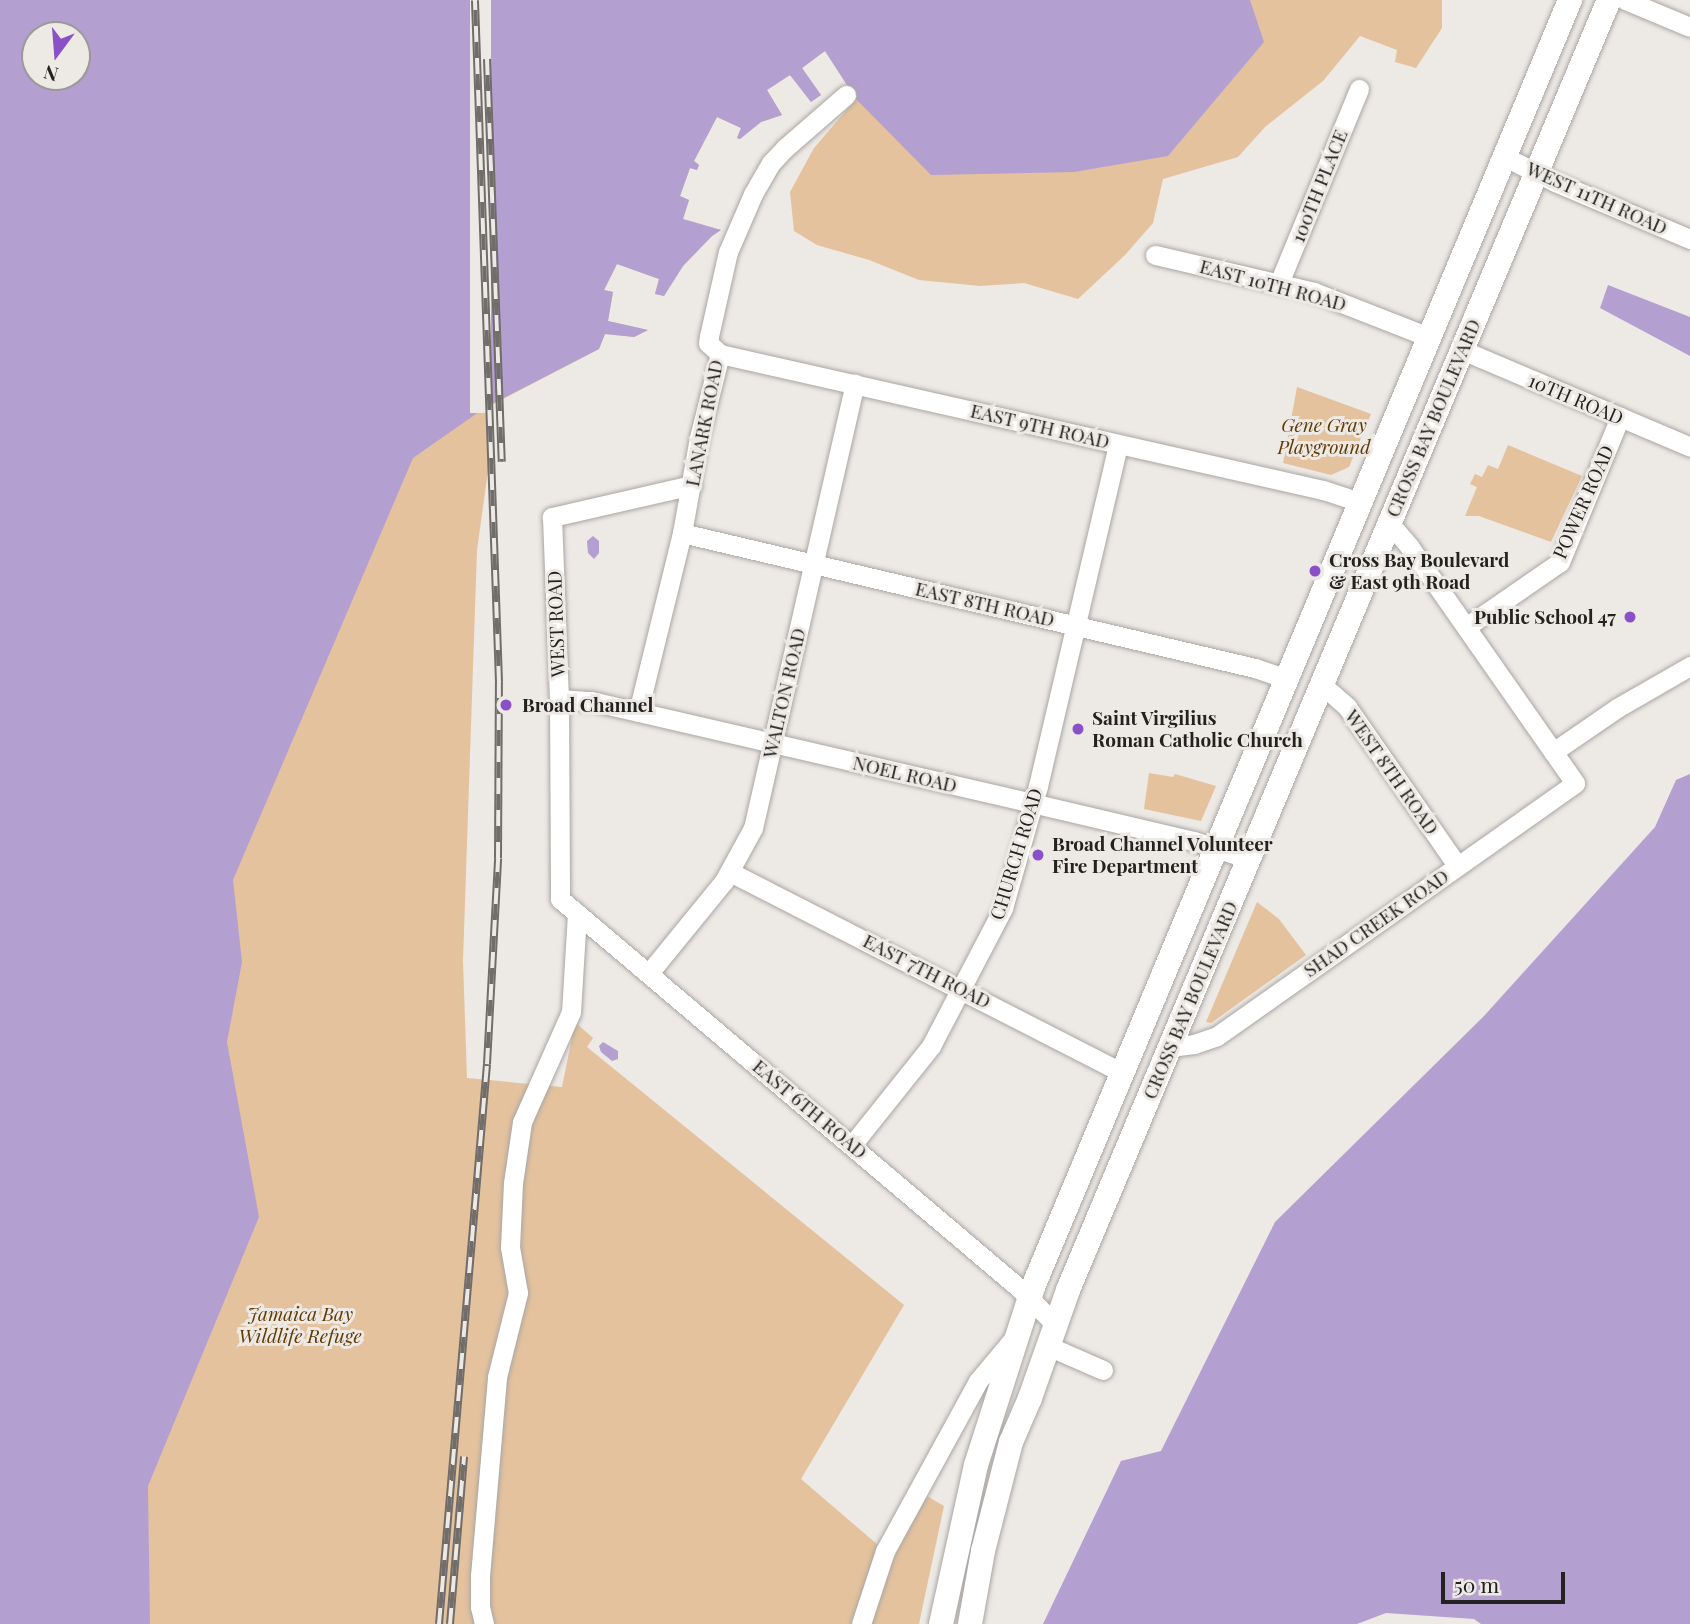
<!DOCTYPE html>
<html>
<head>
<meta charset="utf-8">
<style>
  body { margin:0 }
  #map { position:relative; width:1690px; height:1624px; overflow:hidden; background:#ede9e5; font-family:"Playfair Display",serif }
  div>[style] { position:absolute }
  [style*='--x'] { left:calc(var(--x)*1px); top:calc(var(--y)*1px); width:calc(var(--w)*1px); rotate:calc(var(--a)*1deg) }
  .green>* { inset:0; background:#e4c29e }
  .water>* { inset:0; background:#b49fd1 }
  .pier>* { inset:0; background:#ede9e5; transform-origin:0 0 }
  .roads { filter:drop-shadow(0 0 2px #aaa6a3) drop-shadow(0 0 2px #aaa6a3) }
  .minor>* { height:19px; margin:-9.5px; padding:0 9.5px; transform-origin:9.5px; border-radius:9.5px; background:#fff }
  .major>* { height:24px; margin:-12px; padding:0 12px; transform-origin:12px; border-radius:12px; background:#fff }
  .rail>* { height:8px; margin-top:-4px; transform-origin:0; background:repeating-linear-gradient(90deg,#ede9e5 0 16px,#706d6b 0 32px); box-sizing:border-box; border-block:2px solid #706d6b }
  .dots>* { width:19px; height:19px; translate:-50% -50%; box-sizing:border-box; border:4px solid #ede9e5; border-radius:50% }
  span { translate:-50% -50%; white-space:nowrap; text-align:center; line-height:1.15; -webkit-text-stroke:6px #ede9e5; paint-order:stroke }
  .street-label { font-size:19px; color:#232220 }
  .park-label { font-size:19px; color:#623b04; font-style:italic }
  .poi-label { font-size:19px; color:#232220; font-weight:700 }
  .left { translate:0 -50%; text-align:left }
  .right { translate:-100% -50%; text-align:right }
  .north { position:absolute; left:21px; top:21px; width:70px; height:70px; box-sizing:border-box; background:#ede9e5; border:2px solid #9c9996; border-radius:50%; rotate:196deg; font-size:19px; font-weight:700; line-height:28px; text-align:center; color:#232220 }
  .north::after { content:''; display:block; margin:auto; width:24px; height:32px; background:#8a50c7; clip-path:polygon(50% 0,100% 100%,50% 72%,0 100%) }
  .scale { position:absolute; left:1441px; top:1572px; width:124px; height:32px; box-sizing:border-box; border:4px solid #232220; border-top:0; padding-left:9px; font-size:21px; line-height:24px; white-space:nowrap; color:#232220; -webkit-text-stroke:5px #ede9e5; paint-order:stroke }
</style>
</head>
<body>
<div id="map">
  <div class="green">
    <i style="clip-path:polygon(evenodd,0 0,1442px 0,1442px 28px,1416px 68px,1395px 62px,1397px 50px,1360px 36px,1323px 81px,1265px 127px,1238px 157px,1163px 179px,1153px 223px,1125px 255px,1078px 299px,1024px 283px,980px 286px,919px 280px,869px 260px,817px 245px,794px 231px,790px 192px,814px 148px,856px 99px,825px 51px,802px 68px,821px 95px,811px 102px,790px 75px,767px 90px,782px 115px,761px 122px,740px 139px,737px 138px,741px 128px,717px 117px,694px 161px,699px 165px,697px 170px,690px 168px,680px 196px,689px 200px,683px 219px,721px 230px,712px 236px,683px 266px,664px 296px,655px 294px,659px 279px,617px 264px,604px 290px,613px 292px,608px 321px,648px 330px,634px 337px,605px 334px,599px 349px,486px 408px,488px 471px,477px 550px,463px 961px,467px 1078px,562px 1087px,575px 1022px,593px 1038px,587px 1047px,904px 1305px,801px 1479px,885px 1551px,861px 1624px,0 1624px,0 0,35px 35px,77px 35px,77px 77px,35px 77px,35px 35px)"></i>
    <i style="clip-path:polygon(1297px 387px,1371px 414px,1349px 467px,1331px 475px,1283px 463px)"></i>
    <i style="clip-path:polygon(1508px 445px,1582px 476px,1551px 542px,1479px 516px,1465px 516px,1477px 487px,1470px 484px,1475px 474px,1482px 477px,1488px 465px,1498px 469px)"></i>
    <i style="clip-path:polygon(1149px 773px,1173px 777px,1175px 774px,1216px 786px,1201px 821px,1144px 809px)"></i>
    <i style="clip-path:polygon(1257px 902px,1279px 919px,1306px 955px,1211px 1023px,1206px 1022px)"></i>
    <i style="clip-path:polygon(927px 1496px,944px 1506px,919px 1624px,869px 1624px,886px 1572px)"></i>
  </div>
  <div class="water">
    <i style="clip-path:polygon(evenodd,0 0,1250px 0,1264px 42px,1168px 156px,1074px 172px,931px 175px,856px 99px,825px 51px,802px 68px,821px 95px,811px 102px,790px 75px,767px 90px,782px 115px,761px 122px,740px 139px,737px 138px,741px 128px,717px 117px,694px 161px,699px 165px,697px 170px,690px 168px,680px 196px,689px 200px,683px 219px,721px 230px,712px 236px,683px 266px,664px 296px,655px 294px,659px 279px,617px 264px,604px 290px,613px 292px,608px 321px,648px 330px,634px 337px,605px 334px,599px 349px,486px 407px,413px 458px,233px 880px,242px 962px,227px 1042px,259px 1217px,148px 1486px,150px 1624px,0 1624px,0 0,35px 35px,77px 35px,77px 77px,35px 77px,35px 35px)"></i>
    <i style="clip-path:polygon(1608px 285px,1690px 317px,1690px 356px,1600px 308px)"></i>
    <i style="clip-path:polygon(593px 536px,599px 541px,599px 553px,594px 559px,588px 553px,587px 541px)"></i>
    <i style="clip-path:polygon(1690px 774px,1690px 1624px,1481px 1624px,1474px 1619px,1386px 1613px,1357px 1624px,1043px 1624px,1121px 1461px,1161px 1451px,1275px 1222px,1484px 1016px,1655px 827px,1676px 780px)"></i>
    <i style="clip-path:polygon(603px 1042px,618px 1051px,618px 1059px,612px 1061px,601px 1052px,599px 1046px)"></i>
  </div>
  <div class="pier">
    <i style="left:470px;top:0;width:21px;height:413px"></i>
  </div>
  <div class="roads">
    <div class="minor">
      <i style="--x:1625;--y:0;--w:70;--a:22.6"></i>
      <i style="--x:1505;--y:157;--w:56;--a:26.6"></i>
      <i style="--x:1555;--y:182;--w:147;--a:22.9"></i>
      <i style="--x:1155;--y:255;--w:163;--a:13.1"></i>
      <i style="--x:1314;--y:292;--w:123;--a:21.4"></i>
      <i style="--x:1279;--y:283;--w:210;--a:-67.6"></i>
      <i style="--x:1462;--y:350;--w:248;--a:23"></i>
      <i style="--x:720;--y:354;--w:618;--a:12.71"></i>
      <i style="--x:1323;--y:490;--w:39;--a:18"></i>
      <i style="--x:720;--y:354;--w:16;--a:-137"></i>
      <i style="--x:708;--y:343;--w:7;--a:-82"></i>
      <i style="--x:709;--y:336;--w:86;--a:-77.3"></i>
      <i style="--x:728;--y:252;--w:63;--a:-66.7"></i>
      <i style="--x:753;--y:194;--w:36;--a:-60"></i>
      <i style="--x:771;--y:163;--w:21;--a:-47"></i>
      <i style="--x:785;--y:148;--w:81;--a:-41"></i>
      <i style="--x:692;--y:485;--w:144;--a:167.1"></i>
      <i style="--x:552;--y:517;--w:182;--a:87.8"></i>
      <i style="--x:559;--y:699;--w:200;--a:89.7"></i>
      <i style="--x:560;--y:899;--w:602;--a:40.28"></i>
      <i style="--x:1019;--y:1288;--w:51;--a:45"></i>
      <i style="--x:682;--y:533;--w:589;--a:13.26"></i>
      <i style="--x:1255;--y:668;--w:34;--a:19"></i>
      <i style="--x:1466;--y:627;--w:114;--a:-34.7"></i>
      <i style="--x:1560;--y:562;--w:157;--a:-67.5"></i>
      <i style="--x:1321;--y:684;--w:35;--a:41"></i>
      <i style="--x:1347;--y:707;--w:193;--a:55.2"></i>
      <i style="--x:559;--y:699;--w:32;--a:4"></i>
      <i style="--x:591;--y:701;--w:453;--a:13"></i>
      <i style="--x:1032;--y:803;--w:166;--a:13.2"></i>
      <i style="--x:1194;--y:841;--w:58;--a:18.1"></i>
      <i style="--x:638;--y:712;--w:184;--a:-76.2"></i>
      <i style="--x:682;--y:533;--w:97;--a:-79.9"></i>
      <i style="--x:699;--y:438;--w:87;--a:-76"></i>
      <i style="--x:1553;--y:752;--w:78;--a:-34.5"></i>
      <i style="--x:1617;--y:708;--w:84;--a:-29.9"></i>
      <i style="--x:730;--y:872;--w:441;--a:27.1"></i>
      <i style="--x:649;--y:973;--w:119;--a:-50.8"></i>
      <i style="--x:724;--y:881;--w:60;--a:-61.3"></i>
      <i style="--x:753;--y:828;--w:456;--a:-77.1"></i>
      <i style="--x:1170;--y:1047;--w:24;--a:-7"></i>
      <i style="--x:1194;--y:1044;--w:24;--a:-19"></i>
      <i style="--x:1217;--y:1036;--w:438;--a:-35.2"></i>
      <i style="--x:1575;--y:783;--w:288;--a:-125"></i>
      <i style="--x:1410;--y:547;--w:32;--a:-131"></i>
      <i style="--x:852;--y:1145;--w:127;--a:-51.4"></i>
      <i style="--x:931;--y:1046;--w:156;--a:-62.4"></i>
      <i style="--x:1003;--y:908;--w:127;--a:-74"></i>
      <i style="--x:1038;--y:786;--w:351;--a:-76.8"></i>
      <i style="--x:1048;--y:1346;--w:60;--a:23.6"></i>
      <i style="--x:484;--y:1624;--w:17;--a:-103"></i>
      <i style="--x:480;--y:1607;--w:31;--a:-90"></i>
      <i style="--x:480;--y:1576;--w:200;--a:-85.1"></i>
      <i style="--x:497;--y:1377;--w:87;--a:-76"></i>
      <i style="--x:518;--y:1293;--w:47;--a:-99.9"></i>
      <i style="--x:510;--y:1247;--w:64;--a:-87.3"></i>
      <i style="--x:513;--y:1183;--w:62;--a:-81.6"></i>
      <i style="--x:522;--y:1122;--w:120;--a:-66"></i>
      <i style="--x:571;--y:1012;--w:99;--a:-86.5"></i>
      <i style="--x:861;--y:1624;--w:77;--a:-71.8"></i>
      <i style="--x:885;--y:1551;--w:194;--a:-61.3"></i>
      <i style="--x:978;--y:1381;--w:56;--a:-50.1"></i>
    </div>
    <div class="major">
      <i style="--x:941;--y:1624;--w:163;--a:-77.6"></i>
      <i style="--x:976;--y:1465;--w:187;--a:-72.2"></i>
      <i style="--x:1033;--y:1287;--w:1395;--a:-67.35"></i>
      <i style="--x:970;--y:1624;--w:74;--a:-79.9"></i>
      <i style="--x:983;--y:1551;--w:113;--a:-75.6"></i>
      <i style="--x:1011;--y:1442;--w:48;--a:-66.6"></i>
      <i style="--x:1030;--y:1398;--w:114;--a:-70.6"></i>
      <i style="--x:1068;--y:1290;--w:1399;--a:-67.25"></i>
    </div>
  </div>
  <div class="rail">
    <i style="--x:487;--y:59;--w:403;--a:87.9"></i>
    <i style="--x:439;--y:1624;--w:562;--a:-85.1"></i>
    <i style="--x:487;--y:1064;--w:206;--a:-86.9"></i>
    <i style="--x:498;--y:858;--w:176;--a:-89.7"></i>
    <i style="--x:499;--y:682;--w:682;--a:-92.02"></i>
    <i style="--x:450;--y:1624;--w:168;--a:-85.2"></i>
  </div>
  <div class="dots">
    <i style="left:1315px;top:571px;background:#8a50c7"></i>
    <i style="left:1630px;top:617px;background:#8a50c7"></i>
    <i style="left:506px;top:705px;background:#8a50c7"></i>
    <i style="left:1078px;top:729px;background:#8a50c7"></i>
    <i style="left:1038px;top:855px;background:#8a50c7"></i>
  </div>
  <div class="street-label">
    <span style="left:1319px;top:186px;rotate:-68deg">100TH PLACE</span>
    <span style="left:1597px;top:198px;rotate:24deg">WEST 11TH ROAD</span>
    <span style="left:1273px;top:285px;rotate:15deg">EAST 10TH ROAD</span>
    <span style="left:1576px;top:399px;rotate:23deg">10TH ROAD</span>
    <span style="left:1433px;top:418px;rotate:-67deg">CROSS BAY BOULEVARD</span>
    <span style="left:704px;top:423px;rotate:-79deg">LANARK ROAD</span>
    <span style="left:1040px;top:426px;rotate:13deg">EAST 9TH ROAD</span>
    <span style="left:1583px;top:502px;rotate:-66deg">POWER ROAD</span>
    <span style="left:985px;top:604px;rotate:13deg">EAST 8TH ROAD</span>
    <span style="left:556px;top:624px;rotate:-92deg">WEST ROAD</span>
    <span style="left:784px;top:693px;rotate:-77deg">WALTON ROAD</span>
    <span style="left:1392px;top:772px;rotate:55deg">WEST 8TH ROAD</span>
    <span style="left:905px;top:774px;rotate:13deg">NOEL ROAD</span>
    <span style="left:1016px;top:854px;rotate:-73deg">CHURCH ROAD</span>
    <span style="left:1376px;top:923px;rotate:-35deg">SHAD CREEK ROAD</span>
    <span style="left:927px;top:971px;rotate:27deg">EAST 7TH ROAD</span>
    <span style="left:1190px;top:1000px;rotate:-67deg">CROSS BAY BOULEVARD</span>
    <span style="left:810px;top:1109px;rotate:40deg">EAST 6TH ROAD</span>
  </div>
  <div class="park-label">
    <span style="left:1324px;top:436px">Gene Gray<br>Playground</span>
    <span style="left:300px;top:1325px">Jamaica Bay<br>Wildlife Refuge</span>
  </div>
  <div class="poi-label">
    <span class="left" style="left:1329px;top:571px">Cross Bay Boulevard<br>&amp; East 9th Road</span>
    <span class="right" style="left:1616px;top:617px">Public School 47</span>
    <span class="left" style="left:522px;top:705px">Broad Channel</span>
    <span class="left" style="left:1092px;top:729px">Saint Virgilius<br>Roman Catholic Church</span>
    <span class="left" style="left:1052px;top:855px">Broad Channel Volunteer<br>Fire Department</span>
  </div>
  <div class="north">N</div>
  <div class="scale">50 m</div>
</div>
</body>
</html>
